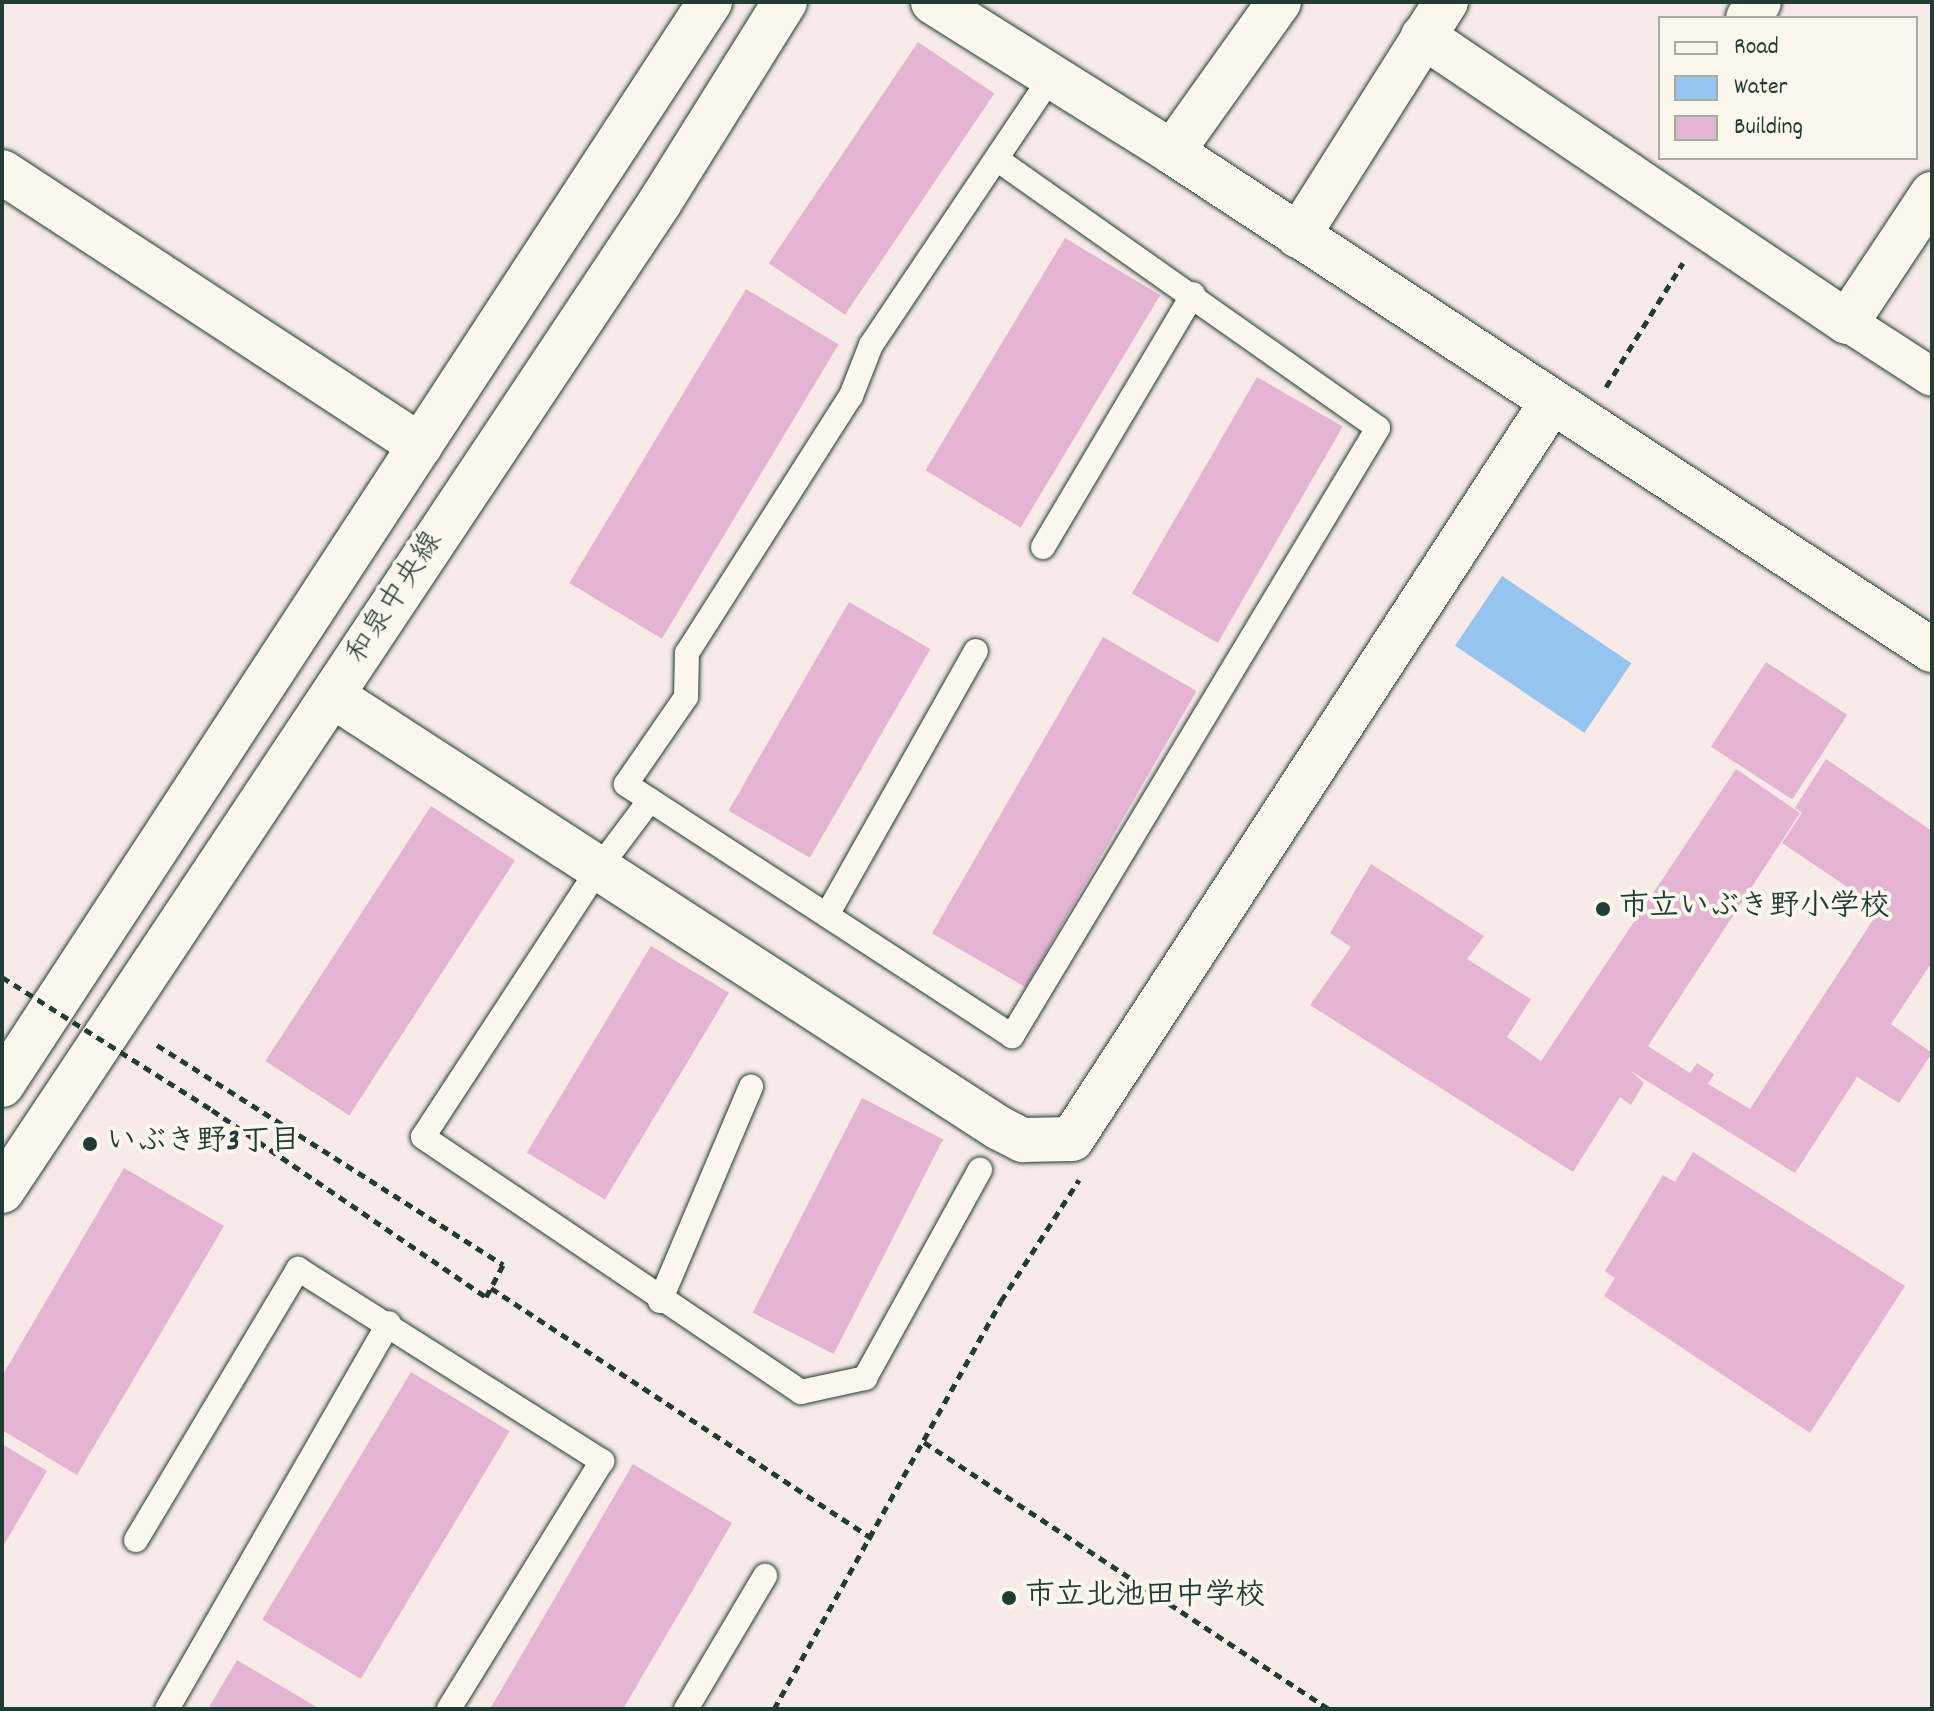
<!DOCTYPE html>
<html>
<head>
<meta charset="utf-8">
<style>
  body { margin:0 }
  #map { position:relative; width:1934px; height:1711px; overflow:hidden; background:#f7eae7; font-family:Dekko,"Klee One",sans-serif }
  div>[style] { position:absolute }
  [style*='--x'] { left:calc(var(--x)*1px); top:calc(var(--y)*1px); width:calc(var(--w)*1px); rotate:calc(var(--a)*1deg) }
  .water>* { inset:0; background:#95c4f0; transform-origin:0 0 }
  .building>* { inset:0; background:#e6b4d3; transform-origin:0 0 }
  .path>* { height:5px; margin-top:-2.5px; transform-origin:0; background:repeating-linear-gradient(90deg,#1f3d34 0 8px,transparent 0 14px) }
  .roads { filter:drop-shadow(0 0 2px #1f3d34) drop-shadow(0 0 2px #1f3d34) }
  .service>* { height:24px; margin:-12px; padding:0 12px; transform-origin:12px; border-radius:12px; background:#fbf7ec }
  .pedestrian>* { height:38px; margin:-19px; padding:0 19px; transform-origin:19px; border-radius:19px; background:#fbf7ec }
  .minor>* { height:44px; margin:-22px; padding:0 22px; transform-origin:22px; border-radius:22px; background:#fbf7ec }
  .tertiary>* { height:44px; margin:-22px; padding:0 22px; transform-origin:22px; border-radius:22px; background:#fbf7ec }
  .path-bridge>* { height:5px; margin-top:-2.5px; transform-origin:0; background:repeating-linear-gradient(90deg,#1f3d34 0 8px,transparent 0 14px) }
  .dots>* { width:22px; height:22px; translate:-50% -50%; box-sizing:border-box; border:4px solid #fbf7ec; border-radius:50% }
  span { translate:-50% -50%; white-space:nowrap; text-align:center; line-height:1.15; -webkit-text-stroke:8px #fbf7ec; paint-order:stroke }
  .street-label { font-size:30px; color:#1f3d34 }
  .poi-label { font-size:30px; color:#1f3d34; font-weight:700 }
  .left { translate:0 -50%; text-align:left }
  .frame { position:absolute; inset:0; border:4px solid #1f3d34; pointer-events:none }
  .legend { position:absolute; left:1658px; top:16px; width:260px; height:144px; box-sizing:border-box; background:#fbf7ec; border:2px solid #a3ada2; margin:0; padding:10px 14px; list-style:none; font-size:24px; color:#1f3d34 }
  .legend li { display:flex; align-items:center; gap:16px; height:40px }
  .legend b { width:40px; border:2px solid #a3ada2 }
</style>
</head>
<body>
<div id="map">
  <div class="water">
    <i style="left:1502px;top:576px;width:156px;height:84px;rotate:34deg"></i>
  </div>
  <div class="building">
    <i style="left:918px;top:42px;width:92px;height:267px;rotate:34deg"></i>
    <i style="left:1065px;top:238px;width:111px;height:271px;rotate:31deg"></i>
    <i style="left:746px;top:289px;width:108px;height:343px;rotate:31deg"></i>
    <i style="left:1257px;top:377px;width:99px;height:250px;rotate:30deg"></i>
    <i style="left:849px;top:602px;width:94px;height:241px;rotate:30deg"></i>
    <i style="left:1103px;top:637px;width:108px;height:342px;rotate:30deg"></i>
    <i style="left:1766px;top:662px;width:97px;height:101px;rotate:33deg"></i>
    <i style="clip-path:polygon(1826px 759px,1932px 831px,1932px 962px,1891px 1024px,1932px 1053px,1899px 1103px,1857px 1077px,1795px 1173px,1631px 1071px,1644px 1083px,1631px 1105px,1620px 1097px,1573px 1172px,1310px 1005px,1351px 947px,1330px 933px,1371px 864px,1484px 936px,1467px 959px,1531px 999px,1507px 1037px,1541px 1061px,1736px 769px,1800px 813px,1648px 1046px,1690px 1073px,1697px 1063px,1714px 1074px,1708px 1084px,1750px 1109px,1880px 909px,1782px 843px,1802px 813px,1795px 808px)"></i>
    <i style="left:431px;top:806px;width:100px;height:304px;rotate:33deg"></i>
    <i style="left:651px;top:946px;width:91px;height:241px;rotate:31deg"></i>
    <i style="left:862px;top:1098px;width:91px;height:241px;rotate:27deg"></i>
    <i style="clip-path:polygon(1693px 1152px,1905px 1286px,1810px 1433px,1604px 1296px,1615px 1278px,1605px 1271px,1663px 1175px,1675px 1182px)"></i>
    <i style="clip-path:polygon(124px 1168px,224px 1226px,77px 1475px,2px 1430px,2px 1376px)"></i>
    <i style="left:411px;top:1372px;width:115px;height:289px;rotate:31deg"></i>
    <i style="clip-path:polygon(2px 1444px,47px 1471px,2px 1548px)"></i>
    <i style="clip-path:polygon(633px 1464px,732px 1523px,623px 1709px,490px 1709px)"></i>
    <i style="clip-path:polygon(237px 1660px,320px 1709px,208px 1709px)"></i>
  </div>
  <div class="path">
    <i style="--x:1606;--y:387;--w:146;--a:-58.2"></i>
    <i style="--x:157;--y:1045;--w:410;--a:32.4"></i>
    <i style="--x:503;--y:1265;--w:26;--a:118"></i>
    <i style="--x:212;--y:1110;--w:332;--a:34.3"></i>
    <i style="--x:486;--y:1297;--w:10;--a:-61"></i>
    <i style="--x:491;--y:1288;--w:456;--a:33.3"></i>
    <i style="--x:924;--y:1442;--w:485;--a:33.4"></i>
    <i style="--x:774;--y:1709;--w:467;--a:-60.9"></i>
    <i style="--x:1001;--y:1301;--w:144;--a:-57.2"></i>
  </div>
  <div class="roads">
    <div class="service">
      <i style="--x:998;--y:160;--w:465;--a:35.2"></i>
      <i style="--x:1378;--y:428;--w:710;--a:121.05"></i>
      <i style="--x:1012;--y:1036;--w:461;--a:-146.9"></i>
      <i style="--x:626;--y:784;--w:106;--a:-55.4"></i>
      <i style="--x:686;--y:697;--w:44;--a:-88.7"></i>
      <i style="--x:687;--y:653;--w:305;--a:-57.5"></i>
      <i style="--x:851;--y:396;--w:55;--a:-68.6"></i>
      <i style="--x:871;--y:345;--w:324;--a:-56.1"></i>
      <i style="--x:1043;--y:547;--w:294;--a:-59.3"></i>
      <i style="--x:650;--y:800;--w:85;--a:126.9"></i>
      <i style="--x:599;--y:868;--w:321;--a:123.2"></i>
      <i style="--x:423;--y:1137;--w:456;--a:34"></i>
      <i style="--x:801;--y:1392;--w:66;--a:-12.3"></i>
      <i style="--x:865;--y:1378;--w:238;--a:-61.1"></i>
      <i style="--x:827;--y:915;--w:303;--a:-60.6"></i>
      <i style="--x:660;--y:1301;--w:233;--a:-67"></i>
      <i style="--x:136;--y:1540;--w:316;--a:-59.1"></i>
      <i style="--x:298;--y:1269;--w:360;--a:32.3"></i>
      <i style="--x:602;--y:1461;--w:291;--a:121.7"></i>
      <i style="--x:167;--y:1709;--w:445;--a:-60.1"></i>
      <i style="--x:686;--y:1709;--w:155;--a:-59.3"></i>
    </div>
    <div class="pedestrian">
      <i style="--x:1847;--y:322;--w:101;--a:32.9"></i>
    </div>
    <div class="minor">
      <i style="--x:1748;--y:18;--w:19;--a:-55"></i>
      <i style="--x:1423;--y:36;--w:511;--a:34"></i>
      <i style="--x:1847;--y:322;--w:154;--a:-56.4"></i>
      <i style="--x:1172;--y:152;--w:184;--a:-54.5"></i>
      <i style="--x:2;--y:172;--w:500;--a:33.2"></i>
      <i style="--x:1298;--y:236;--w:277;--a:-57.7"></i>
      <i style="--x:333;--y:696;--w:794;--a:32.97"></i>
      <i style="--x:999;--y:1128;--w:27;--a:27"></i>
      <i style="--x:1023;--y:1140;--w:49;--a:-1.2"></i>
      <i style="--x:1072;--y:1139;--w:878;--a:-56.94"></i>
    </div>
    <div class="tertiary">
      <i style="--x:933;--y:2;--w:282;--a:32.1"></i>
      <i style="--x:1172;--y:152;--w:909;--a:33.24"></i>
      <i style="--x:2;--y:1085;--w:1294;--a:-56.83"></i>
      <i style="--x:2;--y:1191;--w:1188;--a:-56.36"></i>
      <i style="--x:660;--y:202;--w:236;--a:-58"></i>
    </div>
  </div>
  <div class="path-bridge">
    <i style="--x:2;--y:977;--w:249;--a:32.3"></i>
  </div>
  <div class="dots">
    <i style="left:1603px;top:909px;background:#1f3d34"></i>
    <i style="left:90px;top:1144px;background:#1f3d34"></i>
    <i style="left:1009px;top:1598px;background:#1f3d34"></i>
  </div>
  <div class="street-label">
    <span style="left:397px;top:599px;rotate:-57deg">和泉中央線</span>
  </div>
  <div class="poi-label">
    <span class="left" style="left:1619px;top:909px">市立いぶき野小学校</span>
    <span class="left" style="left:106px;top:1144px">いぶき野3丁目</span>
    <span class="left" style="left:1025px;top:1598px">市立北池田中学校</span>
  </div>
  <div class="frame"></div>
  <ul class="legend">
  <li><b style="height:10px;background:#fbf7ec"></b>Road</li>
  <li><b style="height:22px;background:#95c4f0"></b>Water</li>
  <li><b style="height:22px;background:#e6b4d3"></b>Building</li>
  </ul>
</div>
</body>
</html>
